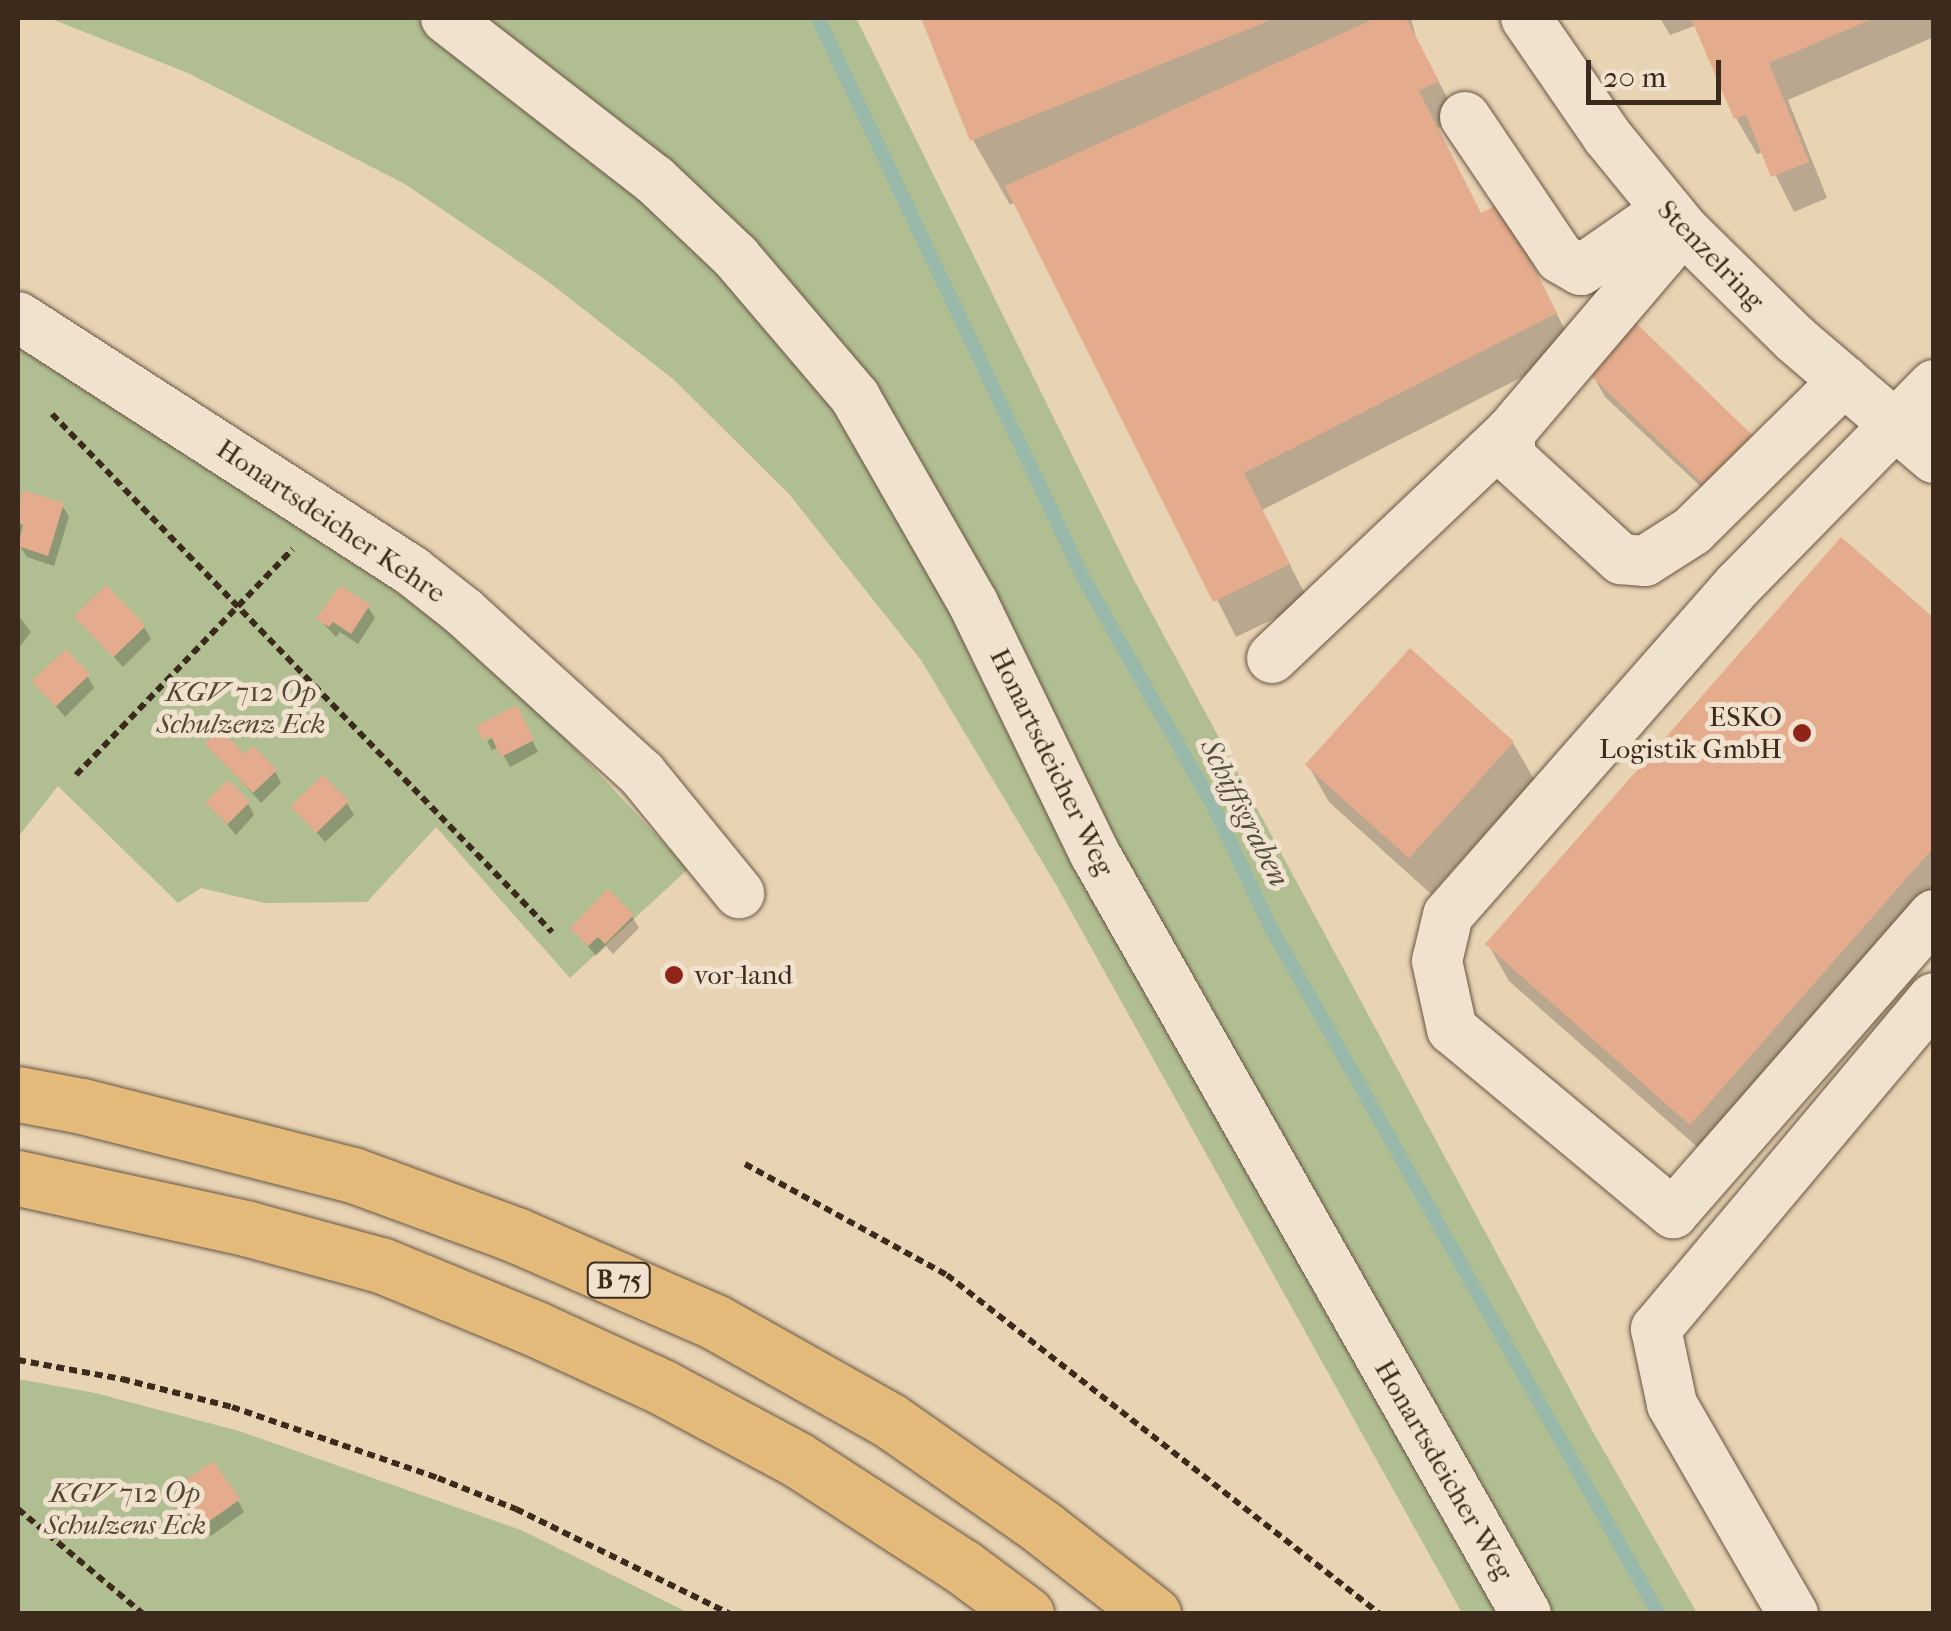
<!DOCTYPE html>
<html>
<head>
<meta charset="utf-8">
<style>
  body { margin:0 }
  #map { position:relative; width:1951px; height:1631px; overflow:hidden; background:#e8d3b3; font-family:"IM FELL French Canon",serif }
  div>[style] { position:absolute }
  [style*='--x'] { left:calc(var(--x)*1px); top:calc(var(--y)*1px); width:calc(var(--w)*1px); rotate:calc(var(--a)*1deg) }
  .green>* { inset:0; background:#b0be91 }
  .shadow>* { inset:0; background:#0003 }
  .stream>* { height:14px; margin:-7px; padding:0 7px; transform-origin:7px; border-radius:7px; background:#98b8a9 }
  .building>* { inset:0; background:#e4ac8c; transform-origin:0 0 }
  .path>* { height:6px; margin-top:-3px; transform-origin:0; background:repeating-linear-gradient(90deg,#3c2b1c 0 8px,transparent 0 13px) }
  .roads { filter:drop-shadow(0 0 2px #675542) drop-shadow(0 0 2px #675542) }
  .minor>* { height:50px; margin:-25px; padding:0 25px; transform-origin:25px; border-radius:25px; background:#f0e2ce }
  .highway>* { height:55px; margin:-27.5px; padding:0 27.5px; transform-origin:27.5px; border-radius:27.5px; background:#e4ba7a }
  .dots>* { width:28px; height:28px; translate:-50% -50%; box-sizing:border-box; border:5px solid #f0e2ce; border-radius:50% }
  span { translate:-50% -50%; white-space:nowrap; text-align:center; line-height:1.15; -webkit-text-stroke:10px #f0e2ce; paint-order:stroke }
  .shield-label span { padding:2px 8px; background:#f0e2ce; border:2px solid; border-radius:8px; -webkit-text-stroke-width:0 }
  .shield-label { font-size:25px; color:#3c2b1c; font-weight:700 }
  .street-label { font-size:28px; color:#3c2b1c }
  .park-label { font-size:28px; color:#534833; font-style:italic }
  .poi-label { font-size:28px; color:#3c2b1c }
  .right { translate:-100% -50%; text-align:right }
  .left { translate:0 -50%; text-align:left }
  .water-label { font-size:30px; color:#534e3f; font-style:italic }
  .frame { position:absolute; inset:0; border:20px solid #3c2b1c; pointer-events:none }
  .scale { position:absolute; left:1586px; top:60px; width:135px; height:45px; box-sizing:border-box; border:5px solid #3c2b1c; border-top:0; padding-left:12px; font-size:30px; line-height:35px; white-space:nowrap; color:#3c2b1c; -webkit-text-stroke:8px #f0e2ce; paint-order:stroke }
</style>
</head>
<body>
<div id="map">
  <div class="green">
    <i style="clip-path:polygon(49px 18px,856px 18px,1134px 580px,1593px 1432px,1697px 1613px,1462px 1613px,1058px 888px,921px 660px,789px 494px,673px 379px,546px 280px,405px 184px,188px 73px)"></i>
    <i style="clip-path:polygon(18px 341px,390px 587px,496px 664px,688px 869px,570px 978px,436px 827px,367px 902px,265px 903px,201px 888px,178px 903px,58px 786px,18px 837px)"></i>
    <i style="clip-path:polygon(18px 1379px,95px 1393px,239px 1431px,521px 1530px,689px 1613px,18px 1613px)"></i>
  </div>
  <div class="shadow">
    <i style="clip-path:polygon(924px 18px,1411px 18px,1417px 41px,1458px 118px,1438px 128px,1482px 216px,1521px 242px,1575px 350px,1262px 510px,1309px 602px,1236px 637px,1016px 202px,1010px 205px,973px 140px)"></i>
    <i style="clip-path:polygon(1660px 18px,1934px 18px,1934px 37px,1788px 100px,1827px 198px,1794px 212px,1764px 152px,1757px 154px,1736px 118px,1697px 25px,1670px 35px)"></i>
    <i style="clip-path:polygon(1635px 326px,1730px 514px,1605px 397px,1591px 372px)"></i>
    <i style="clip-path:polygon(24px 493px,62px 505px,69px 517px,54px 566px,27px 557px,20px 546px,18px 514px)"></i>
    <i style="clip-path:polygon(368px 607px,375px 618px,358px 644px,340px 632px,336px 637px,319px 619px)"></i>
    <i style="clip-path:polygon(18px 615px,31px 632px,18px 649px)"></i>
    <i style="clip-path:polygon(78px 617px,144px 627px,151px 639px,123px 667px)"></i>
    <i style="clip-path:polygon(1934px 621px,1934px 907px,1712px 1160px,1509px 981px,1488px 944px)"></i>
    <i style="clip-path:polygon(88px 677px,94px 688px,65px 717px,35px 681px)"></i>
    <i style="clip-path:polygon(522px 720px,538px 752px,510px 767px,499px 747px,492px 750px,487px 741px)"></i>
    <i style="clip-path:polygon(1513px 743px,1534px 779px,1431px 894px,1329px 802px,1308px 765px)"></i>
    <i style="clip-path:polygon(208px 744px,275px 771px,281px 783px,261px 803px)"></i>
    <i style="clip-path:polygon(208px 802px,248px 803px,254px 815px,236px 835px)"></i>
    <i style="clip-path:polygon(347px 803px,354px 815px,325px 842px,294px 807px)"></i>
    <i style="clip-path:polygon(632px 916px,639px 928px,613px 954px,606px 946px,596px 956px,573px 928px)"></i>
    <i style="clip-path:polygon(185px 1499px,238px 1501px,244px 1512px,211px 1536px)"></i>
  </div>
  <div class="stream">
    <i style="--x:818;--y:18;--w:619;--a:64.64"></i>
    <i style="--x:1083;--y:577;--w:259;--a:60.4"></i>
    <i style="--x:1211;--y:802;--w:140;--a:64.5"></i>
    <i style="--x:1271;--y:928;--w:788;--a:60.51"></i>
  </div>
  <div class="building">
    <i style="clip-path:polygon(921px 18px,1276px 18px,970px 141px)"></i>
    <i style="clip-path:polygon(1376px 18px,1406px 18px,1439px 81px,1419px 91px,1481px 213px,1501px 203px,1557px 313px,1244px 473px,1290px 564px,1213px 602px,1005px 186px)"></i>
    <i style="clip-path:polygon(1691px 18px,1874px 18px,1769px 63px,1809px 162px,1771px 177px,1746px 115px,1734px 119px)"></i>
    <i style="left:1635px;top:322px;width:174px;height:69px;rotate:44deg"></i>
    <i style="clip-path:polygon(22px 490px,64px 503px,48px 556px,18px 546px,23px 525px,18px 523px)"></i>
    <i style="clip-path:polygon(1841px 537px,1934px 618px,1934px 847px,1690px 1125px,1485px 944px)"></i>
    <i style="left:106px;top:585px;width:57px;height:45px;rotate:46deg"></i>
    <i style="clip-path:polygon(340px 585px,370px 605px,351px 634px,333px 622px,329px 627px,316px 619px)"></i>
    <i style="left:1410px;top:648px;width:140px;height:157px;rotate:42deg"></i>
    <i style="left:66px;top:649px;width:35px;height:47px;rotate:47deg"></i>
    <i style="clip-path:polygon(517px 705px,534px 740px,501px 757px,491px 736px,483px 740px,476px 726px)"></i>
    <i style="clip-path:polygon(220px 729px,244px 754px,253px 746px,277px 770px,253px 793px,205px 744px)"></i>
    <i style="left:323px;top:775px;width:37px;height:45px;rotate:46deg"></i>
    <i style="left:228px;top:780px;width:31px;height:32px;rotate:45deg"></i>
    <i style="clip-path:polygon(608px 889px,634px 915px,605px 944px,598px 937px,588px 946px,570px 928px)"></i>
    <i style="left:213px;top:1461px;width:47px;height:46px;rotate:55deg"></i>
  </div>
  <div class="path">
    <i style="--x:52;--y:414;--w:720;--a:46.01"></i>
    <i style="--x:76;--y:775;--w:313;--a:-46.2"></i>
    <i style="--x:745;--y:1164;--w:230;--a:28.8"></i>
    <i style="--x:947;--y:1275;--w:550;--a:38.06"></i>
    <i style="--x:18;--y:1360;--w:106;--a:10.4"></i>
    <i style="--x:122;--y:1379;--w:114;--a:14.3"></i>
    <i style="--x:232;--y:1407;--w:218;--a:19"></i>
    <i style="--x:438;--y:1478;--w:84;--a:21.7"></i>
    <i style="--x:516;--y:1509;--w:238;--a:26.1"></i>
    <i style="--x:18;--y:1509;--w:163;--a:40"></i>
  </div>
  <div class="roads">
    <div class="minor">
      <i style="--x:446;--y:18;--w:264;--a:37.8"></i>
      <i style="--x:655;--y:180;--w:112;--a:43.5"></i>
      <i style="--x:736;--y:257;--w:184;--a:49.6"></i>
      <i style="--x:855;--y:397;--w:237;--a:60.2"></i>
      <i style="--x:973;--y:603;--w:279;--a:64.1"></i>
      <i style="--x:1095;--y:854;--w:874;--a:60.44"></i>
      <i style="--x:1526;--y:18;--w:143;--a:55.5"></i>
      <i style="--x:1607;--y:136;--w:120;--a:50.7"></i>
      <i style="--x:1683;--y:229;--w:157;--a:44.5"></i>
      <i style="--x:1795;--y:339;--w:183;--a:40.6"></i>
      <i style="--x:1465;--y:117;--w:170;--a:56"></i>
      <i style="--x:1560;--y:258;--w:24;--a:30"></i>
      <i style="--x:1581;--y:270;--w:105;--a:-34.9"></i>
      <i style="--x:1683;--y:229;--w:267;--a:130.4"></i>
      <i style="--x:1510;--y:432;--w:25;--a:90"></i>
      <i style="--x:1510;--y:457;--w:151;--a:42.6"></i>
      <i style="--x:1621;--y:559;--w:24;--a:5"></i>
      <i style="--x:1645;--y:561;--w:56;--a:-32.6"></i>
      <i style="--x:1692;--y:531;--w:214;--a:-44.6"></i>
      <i style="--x:18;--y:317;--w:469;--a:32.8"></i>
      <i style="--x:412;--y:571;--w:66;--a:38.3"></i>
      <i style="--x:464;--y:612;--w:241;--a:42.3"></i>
      <i style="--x:642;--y:774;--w:154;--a:50.8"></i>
      <i style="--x:1934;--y:385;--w:280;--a:134.4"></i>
      <i style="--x:1738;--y:585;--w:439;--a:131.3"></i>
      <i style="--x:1448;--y:915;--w:47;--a:103.4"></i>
      <i style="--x:1437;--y:961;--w:70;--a:77.6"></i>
      <i style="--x:1452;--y:1029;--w:288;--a:39.8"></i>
      <i style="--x:1673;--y:1213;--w:396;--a:-48.8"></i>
      <i style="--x:1272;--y:658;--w:328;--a:-43.5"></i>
      <i style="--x:1793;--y:1614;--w:242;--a:-120"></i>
      <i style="--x:1672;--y:1404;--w:77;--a:-102"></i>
      <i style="--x:1656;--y:1329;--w:432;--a:-50"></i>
    </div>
    <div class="highway">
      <i style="--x:18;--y:1094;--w:65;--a:10.6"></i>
      <i style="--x:82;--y:1106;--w:280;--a:14.3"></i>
      <i style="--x:353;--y:1175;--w:174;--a:20.2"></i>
      <i style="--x:516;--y:1235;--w:217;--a:23.6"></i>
      <i style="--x:715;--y:1322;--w:200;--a:29.4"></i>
      <i style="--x:889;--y:1420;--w:188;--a:35"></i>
      <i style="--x:1043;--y:1528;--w:140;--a:38"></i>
      <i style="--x:18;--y:1178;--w:237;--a:12.4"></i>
      <i style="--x:249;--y:1229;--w:137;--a:15.3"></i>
      <i style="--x:381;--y:1265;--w:168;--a:22.4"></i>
      <i style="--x:536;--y:1329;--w:139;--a:24.7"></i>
      <i style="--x:662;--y:1387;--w:154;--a:28.2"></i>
      <i style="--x:798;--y:1460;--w:197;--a:33"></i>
      <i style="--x:963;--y:1567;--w:79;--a:36.7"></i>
    </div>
  </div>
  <div class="dots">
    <i style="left:1802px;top:733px;background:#8f2418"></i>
    <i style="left:674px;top:975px;background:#8f2418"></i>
  </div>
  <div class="shield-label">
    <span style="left:619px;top:1280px">B 75</span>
  </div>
  <div class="street-label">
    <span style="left:1711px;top:255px;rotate:46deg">Stenzelring</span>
    <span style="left:331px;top:521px;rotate:34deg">Honartsdeicher Kehre</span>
    <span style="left:1052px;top:762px;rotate:64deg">Honartsdeicher Weg</span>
    <span style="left:1444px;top:1470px;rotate:60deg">Honartsdeicher Weg</span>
  </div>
  <div class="park-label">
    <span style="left:241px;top:708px">KGV 712 Op<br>Schulzenz Eck</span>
    <span style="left:125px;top:1509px">KGV 712 Op<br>Schulzens Eck</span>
  </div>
  <div class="poi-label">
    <span class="right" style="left:1782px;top:733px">ESKO<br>Logistik GmbH</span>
    <span class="left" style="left:694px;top:975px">vor-land</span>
  </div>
  <div class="water-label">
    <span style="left:1244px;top:813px;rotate:63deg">Schiffsgraben</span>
  </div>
  <div class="frame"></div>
  <div class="scale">20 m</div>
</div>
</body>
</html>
